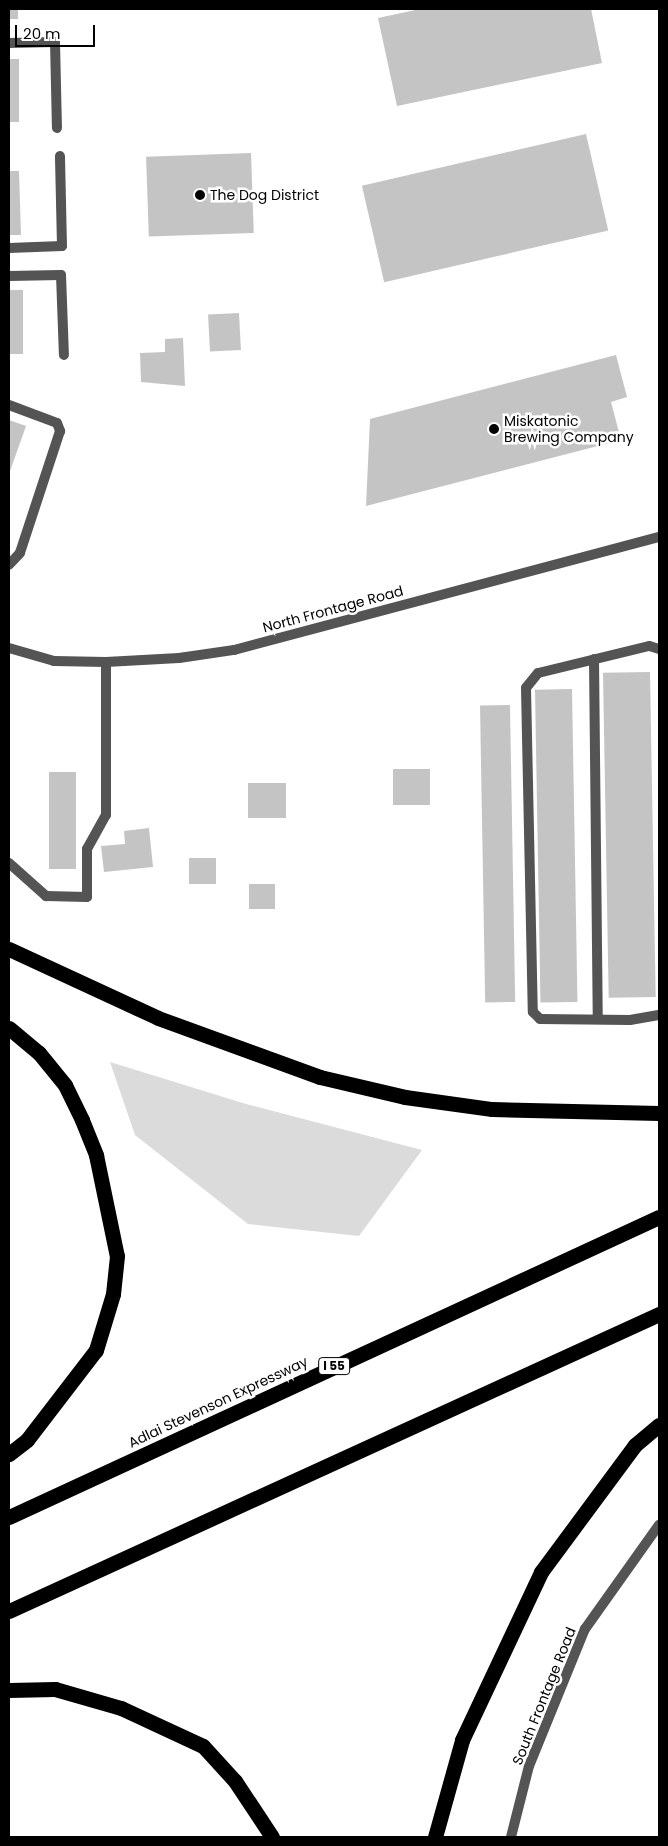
<!DOCTYPE html>
<html>
<head>
<meta charset="utf-8">
<style>
  body { margin:0 }
  #map { position:relative; width:668px; height:1846px; overflow:hidden; background:#fff; font-family:Poppins,sans-serif }
  div>[style] { position:absolute }
  [style*='--x'] { left:calc(var(--x)*1px); top:calc(var(--y)*1px); width:calc(var(--w)*1px); rotate:calc(var(--a)*1deg) }
  .green>* { inset:0; background:#dbdbdb }
  .building>* { inset:0; background:#c4c4c4; transform-origin:0 0 }
  .lane>* { height:10px; margin:-5px; padding:0 5px; transform-origin:5px; border-radius:5px; background:#545454 }
  .street>* { height:10px; margin:-5px; padding:0 5px; transform-origin:5px; border-radius:5px; background:#545454 }
  .highway>* { height:15px; margin:-7.5px; padding:0 7.5px; transform-origin:7.5px; border-radius:7.5px; background:#000 }
  .dots>* { width:14px; height:14px; translate:-50% -50%; box-sizing:border-box; border:2px solid #fff; border-radius:50% }
  span { translate:-50% -50%; white-space:nowrap; text-align:center; line-height:1.15; -webkit-text-stroke:5px #fff; paint-order:stroke }
  .shield-label span { padding:1px 4px; background:#fff; border:1px solid; border-radius:4px; -webkit-text-stroke-width:0 }
  .shield-label { font-size:12px; color:#000; font-weight:700 }
  .poi-label { font-size:14px; color:#000 }
  .left { translate:0 -50%; text-align:left }
  .street-label { font-size:14px; color:#000 }
  .frame { position:absolute; inset:0; border:10px solid #000; pointer-events:none }
  .scale { position:absolute; left:15px; top:25px; width:80px; height:22px; box-sizing:border-box; border:2px solid #000; border-top:0; padding-left:6px; font-size:15px; line-height:18px; white-space:nowrap; color:#000; -webkit-text-stroke:4px #fff; paint-order:stroke }
</style>
</head>
<body>
<div id="map">
  <div class="green">
    <i style="clip-path:polygon(110px 1062px,246px 1104px,422px 1150px,359px 1236px,248px 1224px,135px 1135px)"></i>
  </div>
  <div class="building">
    <i style="left:9px;top:9px;width:9px;height:10px"></i>
    <i style="clip-path:polygon(420px 9px,591px 9px,602px 63px,397px 106px,378px 18px)"></i>
    <i style="left:9px;top:59px;width:10px;height:63px"></i>
    <i style="left:586px;top:134px;width:99px;height:230px;rotate:77deg"></i>
    <i style="left:251px;top:153px;width:80px;height:105px;rotate:88deg"></i>
    <i style="clip-path:polygon(9px 171px,19px 171px,21px 235px,9px 235px)"></i>
    <i style="left:9px;top:290px;width:14px;height:64px"></i>
    <i style="left:239px;top:313px;width:37px;height:31px;rotate:87deg"></i>
    <i style="clip-path:polygon(183px 338px,185px 386px,141px 382px,140px 353px,165px 352px,165px 339px)"></i>
    <i style="clip-path:polygon(616px 355px,627px 397px,611px 402px,621px 440px,366px 506px,370px 419px)"></i>
    <i style="clip-path:polygon(9px 420px,26px 426px,9px 474px)"></i>
    <i style="left:650px;top:672px;width:325px;height:47px;rotate:89deg"></i>
    <i style="left:572px;top:689px;width:313px;height:37px;rotate:89deg"></i>
    <i style="left:510px;top:705px;width:297px;height:30px;rotate:89deg"></i>
    <i style="left:393px;top:769px;width:37px;height:36px"></i>
    <i style="left:49px;top:772px;width:27px;height:97px"></i>
    <i style="left:248px;top:783px;width:38px;height:35px"></i>
    <i style="clip-path:polygon(149px 828px,153px 867px,104px 872px,101px 846px,125px 844px,124px 831px)"></i>
    <i style="left:189px;top:858px;width:27px;height:26px"></i>
    <i style="left:249px;top:884px;width:26px;height:25px"></i>
  </div>
  <div class="lane">
    <i style="--x:9;--y:43;--w:46;--a:-1.2"></i>
    <i style="--x:55;--y:42;--w:86;--a:88.7"></i>
    <i style="--x:9;--y:248;--w:53;--a:-2.2"></i>
    <i style="--x:62;--y:246;--w:90;--a:-91.3"></i>
    <i style="--x:9;--y:276;--w:52;--a:-1.1"></i>
    <i style="--x:61;--y:275;--w:80;--a:87.9"></i>
    <i style="--x:9;--y:405;--w:51;--a:20.6"></i>
    <i style="--x:57;--y:423;--w:9;--a:69"></i>
    <i style="--x:60;--y:431;--w:128;--a:108.2"></i>
    <i style="--x:20;--y:553;--w:16;--a:133"></i>
    <i style="--x:659;--y:649;--w:10;--a:-163"></i>
    <i style="--x:649;--y:646;--w:114;--a:166.3"></i>
    <i style="--x:538;--y:673;--w:19;--a:129"></i>
    <i style="--x:526;--y:688;--w:324;--a:88.8"></i>
    <i style="--x:533;--y:1012;--w:10;--a:45"></i>
    <i style="--x:540;--y:1019;--w:90;--a:0.6"></i>
    <i style="--x:630;--y:1020;--w:29;--a:-10"></i>
    <i style="--x:594;--y:659;--w:360;--a:89.4"></i>
    <i style="--x:9;--y:863;--w:50;--a:41.7"></i>
    <i style="--x:46;--y:896;--w:41;--a:1.4"></i>
    <i style="--x:87;--y:897;--w:48;--a:-90"></i>
    <i style="--x:87;--y:849;--w:39;--a:-61"></i>
    <i style="--x:106;--y:815;--w:153;--a:-90"></i>
  </div>
  <div class="street">
    <i style="--x:9;--y:648;--w:47;--a:16.1"></i>
    <i style="--x:54;--y:661;--w:52;--a:1.1"></i>
    <i style="--x:106;--y:662;--w:73;--a:-3.1"></i>
    <i style="--x:179;--y:658;--w:56;--a:-8.3"></i>
    <i style="--x:234;--y:650;--w:440;--a:-14.9"></i>
    <i style="--x:511;--y:1837;--w:73;--a:-75.8"></i>
    <i style="--x:529;--y:1766;--w:148;--a:-67.8"></i>
    <i style="--x:585;--y:1629;--w:128;--a:-54.6"></i>
  </div>
  <div class="highway">
    <i style="--x:9;--y:949;--w:164;--a:24.8"></i>
    <i style="--x:158;--y:1018;--w:172;--a:20"></i>
    <i style="--x:320;--y:1077;--w:87;--a:13.2"></i>
    <i style="--x:405;--y:1097;--w:88;--a:7.9"></i>
    <i style="--x:492;--y:1109;--w:167;--a:1.4"></i>
    <i style="--x:9;--y:1028;--w:39;--a:40"></i>
    <i style="--x:39;--y:1053;--w:41;--a:50.9"></i>
    <i style="--x:65;--y:1085;--w:39;--a:64"></i>
    <i style="--x:82;--y:1120;--w:38;--a:68"></i>
    <i style="--x:96;--y:1155;--w:103;--a:78.3"></i>
    <i style="--x:117;--y:1256;--w:38;--a:96"></i>
    <i style="--x:113;--y:1294;--w:59;--a:106.9"></i>
    <i style="--x:96;--y:1350;--w:113;--a:127.5"></i>
    <i style="--x:27;--y:1440;--w:23;--a:142"></i>
    <i style="--x:9;--y:1517;--w:716;--a:-24.78"></i>
    <i style="--x:9;--y:1611;--w:715;--a:-24.56"></i>
    <i style="--x:9;--y:1690;--w:46;--a:-1.2"></i>
    <i style="--x:55;--y:1689;--w:69;--a:16.1"></i>
    <i style="--x:121;--y:1708;--w:90;--a:24.9"></i>
    <i style="--x:203;--y:1746;--w:47;--a:47.6"></i>
    <i style="--x:235;--y:1781;--w:67;--a:56.5"></i>
    <i style="--x:435;--y:1837;--w:101;--a:-74.4"></i>
    <i style="--x:462;--y:1740;--w:186;--a:-64.8"></i>
    <i style="--x:541;--y:1572;--w:158;--a:-53.5"></i>
    <i style="--x:635;--y:1445;--w:31;--a:-40"></i>
  </div>
  <div class="dots">
    <i style="left:200px;top:195px;background:#000"></i>
    <i style="left:494px;top:429px;background:#000"></i>
  </div>
  <div class="shield-label">
    <span style="left:334px;top:1366px">I 55</span>
  </div>
  <div class="poi-label">
    <span class="left" style="left:210px;top:195px">The Dog District</span>
    <span class="left" style="left:504px;top:429px">Miskatonic<br>Brewing Company</span>
  </div>
  <div class="street-label">
    <span style="left:333px;top:609px;rotate:-15deg">North Frontage Road</span>
    <span style="left:218px;top:1402px;rotate:-25deg">Adlai Stevenson Expressway</span>
    <span style="left:544px;top:1696px;rotate:-68deg">South Frontage Road</span>
  </div>
  <div class="frame"></div>
  <div class="scale">20 m</div>
</div>
</body>
</html>
